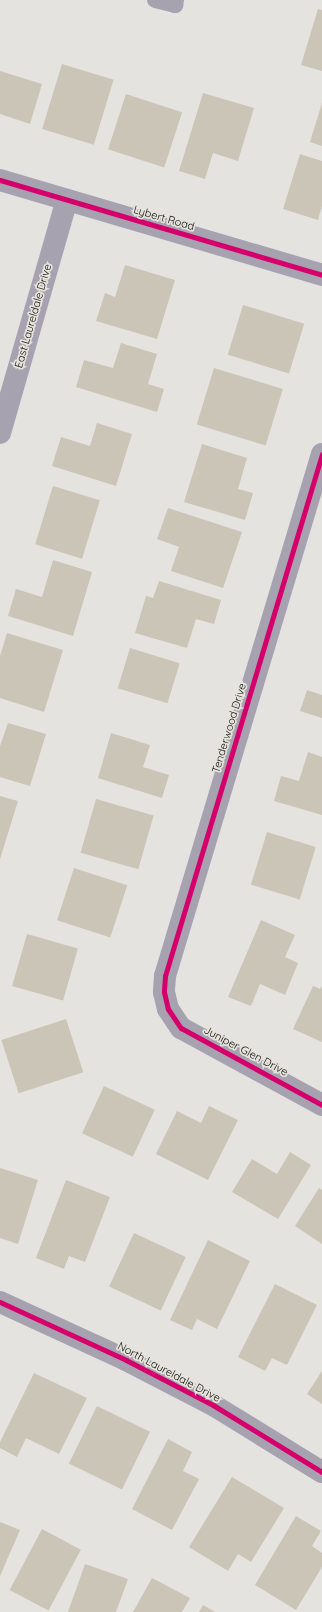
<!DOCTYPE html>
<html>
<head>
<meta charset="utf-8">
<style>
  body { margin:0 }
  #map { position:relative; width:322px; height:1612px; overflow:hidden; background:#e4e3df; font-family:Quicksand,sans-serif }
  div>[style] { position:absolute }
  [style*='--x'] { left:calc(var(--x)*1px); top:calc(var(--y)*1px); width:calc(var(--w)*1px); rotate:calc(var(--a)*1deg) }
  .building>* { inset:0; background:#cac5b6; transform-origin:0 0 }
  .service>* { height:16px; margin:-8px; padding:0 8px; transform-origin:8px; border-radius:8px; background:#a6a2af }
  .minor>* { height:22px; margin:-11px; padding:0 11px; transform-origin:11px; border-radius:11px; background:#a6a2af }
  .cycleway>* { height:5px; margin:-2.5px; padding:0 2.5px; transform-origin:2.5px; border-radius:2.5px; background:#d6006c }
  span { translate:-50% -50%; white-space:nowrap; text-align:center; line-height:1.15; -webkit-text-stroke:3.5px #e6e4dd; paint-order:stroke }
  .street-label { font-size:11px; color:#0d0c0a }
</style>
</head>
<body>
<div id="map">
  <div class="building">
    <i style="clip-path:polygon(318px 9px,322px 10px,322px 71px,301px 65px)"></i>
    <i style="left:62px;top:64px;width:54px;height:68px;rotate:17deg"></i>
    <i style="clip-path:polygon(0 71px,42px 84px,30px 124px,0 114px)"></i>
    <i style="clip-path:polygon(203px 93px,254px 108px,238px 161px,213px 153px,205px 179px,179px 171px)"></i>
    <i style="left:126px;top:94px;width:59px;height:58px;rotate:18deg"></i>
    <i style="clip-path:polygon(322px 103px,322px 146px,310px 142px)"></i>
    <i style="clip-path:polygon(300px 154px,322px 161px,322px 206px,318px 220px,283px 209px)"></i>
    <i style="clip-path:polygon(125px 265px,175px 280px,157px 339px,96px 321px,105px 293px,115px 297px)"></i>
    <i style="left:243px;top:305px;width:64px;height:52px;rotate:17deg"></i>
    <i style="clip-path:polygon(121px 343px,157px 354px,148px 384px,164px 389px,157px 412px,76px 387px,84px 360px,113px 368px)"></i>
    <i style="left:214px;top:368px;width:72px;height:59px;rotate:17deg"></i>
    <i style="clip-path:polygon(97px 423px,132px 434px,116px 486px,52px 466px,61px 437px,90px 446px)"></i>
    <i style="clip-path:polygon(202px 444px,247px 458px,238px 489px,253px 493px,245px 520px,184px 502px)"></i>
    <i style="left:53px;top:486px;width:49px;height:61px;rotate:17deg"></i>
    <i style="clip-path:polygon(168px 508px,242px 532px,223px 588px,171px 571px,179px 547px,157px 539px)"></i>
    <i style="clip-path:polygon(53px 560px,92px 572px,73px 636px,8px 616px,16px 589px,42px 597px)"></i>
    <i style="clip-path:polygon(159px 581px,221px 600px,214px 624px,196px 619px,187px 648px,135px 633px,146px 596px,153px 598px)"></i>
    <i style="clip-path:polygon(7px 633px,63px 650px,44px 712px,0 698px,0 656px)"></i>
    <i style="left:130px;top:648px;width:52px;height:42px;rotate:17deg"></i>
    <i style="clip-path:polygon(307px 690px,322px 695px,322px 718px,300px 711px)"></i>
    <i style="clip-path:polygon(8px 723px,46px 734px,30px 786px,0 777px,0 746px)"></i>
    <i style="clip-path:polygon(111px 733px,150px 745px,143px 767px,169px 775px,162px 798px,98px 778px)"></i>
    <i style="clip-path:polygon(308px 752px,322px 757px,322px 815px,274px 801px,281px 776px,299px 781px)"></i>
    <i style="clip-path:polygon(0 796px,18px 801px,0 859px)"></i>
    <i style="left:96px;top:799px;width:60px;height:56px;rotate:16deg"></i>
    <i style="left:267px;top:832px;width:51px;height:55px;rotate:17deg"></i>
    <i style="left:74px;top:868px;width:56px;height:55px;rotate:18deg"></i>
    <i style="clip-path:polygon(261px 920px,295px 935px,285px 957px,298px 963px,285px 995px,260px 984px,251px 1006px,228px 997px)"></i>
    <i style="left:27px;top:934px;width:53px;height:54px;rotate:16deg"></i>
    <i style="clip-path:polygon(313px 986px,320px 989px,322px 986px,322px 1042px,293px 1029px)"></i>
    <i style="left:66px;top:1019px;width:56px;height:68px;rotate:72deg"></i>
    <i style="left:104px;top:1086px;width:56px;height:52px;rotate:25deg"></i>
    <i style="clip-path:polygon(209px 1106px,238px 1120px,208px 1180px,156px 1154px,177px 1111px,201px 1123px)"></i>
    <i style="clip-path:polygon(290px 1152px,311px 1165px,278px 1219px,232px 1192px,252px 1159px,277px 1174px)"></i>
    <i style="clip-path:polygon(0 1168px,38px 1180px,18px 1244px,0 1238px)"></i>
    <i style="clip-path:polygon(66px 1180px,110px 1197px,85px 1262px,69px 1256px,64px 1269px,36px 1258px)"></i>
    <i style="clip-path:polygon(319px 1188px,322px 1190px,322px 1244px,295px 1226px)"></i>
    <i style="left:134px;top:1233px;width:57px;height:59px;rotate:25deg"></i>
    <i style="clip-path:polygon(208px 1240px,250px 1261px,217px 1329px,197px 1319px,192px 1330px,170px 1320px)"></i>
    <i style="clip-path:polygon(275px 1284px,317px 1305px,287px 1365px,272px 1358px,265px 1371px,238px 1357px)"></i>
    <i style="clip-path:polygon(322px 1371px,322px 1404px,307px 1394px)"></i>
    <i style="clip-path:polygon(34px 1373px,87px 1398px,59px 1454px,26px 1438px,17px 1457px,0 1448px,0 1442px)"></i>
    <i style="left:97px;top:1406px;width:59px;height:64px;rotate:26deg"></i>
    <i style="clip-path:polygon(168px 1439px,192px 1452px,183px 1471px,199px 1479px,172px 1530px,132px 1509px)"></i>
    <i style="clip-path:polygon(232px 1477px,284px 1508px,251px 1562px,238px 1554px,228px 1571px,189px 1547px)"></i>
    <i style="clip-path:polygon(296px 1516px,321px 1531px,312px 1546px,322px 1553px,322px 1567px,296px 1610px,255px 1585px)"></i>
    <i style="clip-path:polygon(0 1522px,20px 1530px,0 1576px)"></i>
    <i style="left:42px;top:1529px;width:44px;height:69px;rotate:28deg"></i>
    <i style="clip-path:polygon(85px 1564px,128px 1579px,116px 1612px,68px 1612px)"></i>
    <i style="clip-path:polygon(152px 1578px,190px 1598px,182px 1612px,133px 1612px)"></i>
    <i style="clip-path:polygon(203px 1605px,215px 1612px,199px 1612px)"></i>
  </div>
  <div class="service">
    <i style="--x:155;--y:0;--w:21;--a:14"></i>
    <i style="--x:175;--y:5;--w:5;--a:-79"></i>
  </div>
  <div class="minor">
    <i style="--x:0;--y:180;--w:336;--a:16.4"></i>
    <i style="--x:0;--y:433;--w:242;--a:-74"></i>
    <i style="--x:322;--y:454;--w:545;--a:106.74"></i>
    <i style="--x:165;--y:976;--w:16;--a:94"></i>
    <i style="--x:164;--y:992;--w:17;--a:77"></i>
    <i style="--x:168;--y:1009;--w:23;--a:56"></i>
    <i style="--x:181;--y:1028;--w:161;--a:28.6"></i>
    <i style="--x:0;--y:1302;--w:139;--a:24.7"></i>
    <i style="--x:126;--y:1360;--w:98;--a:27.3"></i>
    <i style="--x:213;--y:1405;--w:128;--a:31.6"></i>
  </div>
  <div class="cycleway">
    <i style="--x:0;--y:180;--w:336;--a:16.4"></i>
    <i style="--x:322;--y:454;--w:545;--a:106.74"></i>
    <i style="--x:165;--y:976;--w:16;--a:94"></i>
    <i style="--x:164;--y:992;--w:17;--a:77"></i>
    <i style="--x:168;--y:1009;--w:23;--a:56"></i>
    <i style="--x:181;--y:1028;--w:161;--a:28.6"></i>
    <i style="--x:0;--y:1302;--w:139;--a:24.7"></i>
    <i style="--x:126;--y:1360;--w:98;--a:27.3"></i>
    <i style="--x:213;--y:1405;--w:128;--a:31.6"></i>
  </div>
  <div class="street-label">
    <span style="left:164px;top:218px;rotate:16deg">Lybert Road</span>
    <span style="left:33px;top:316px;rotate:-74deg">East Laureldale Drive</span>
    <span style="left:229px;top:728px;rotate:-73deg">Tenderwood Drive</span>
    <span style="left:246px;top:1051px;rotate:28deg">Juniper Glen Drive</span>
    <span style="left:169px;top:1372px;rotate:28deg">North Laureldale Drive</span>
  </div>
</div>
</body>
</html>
